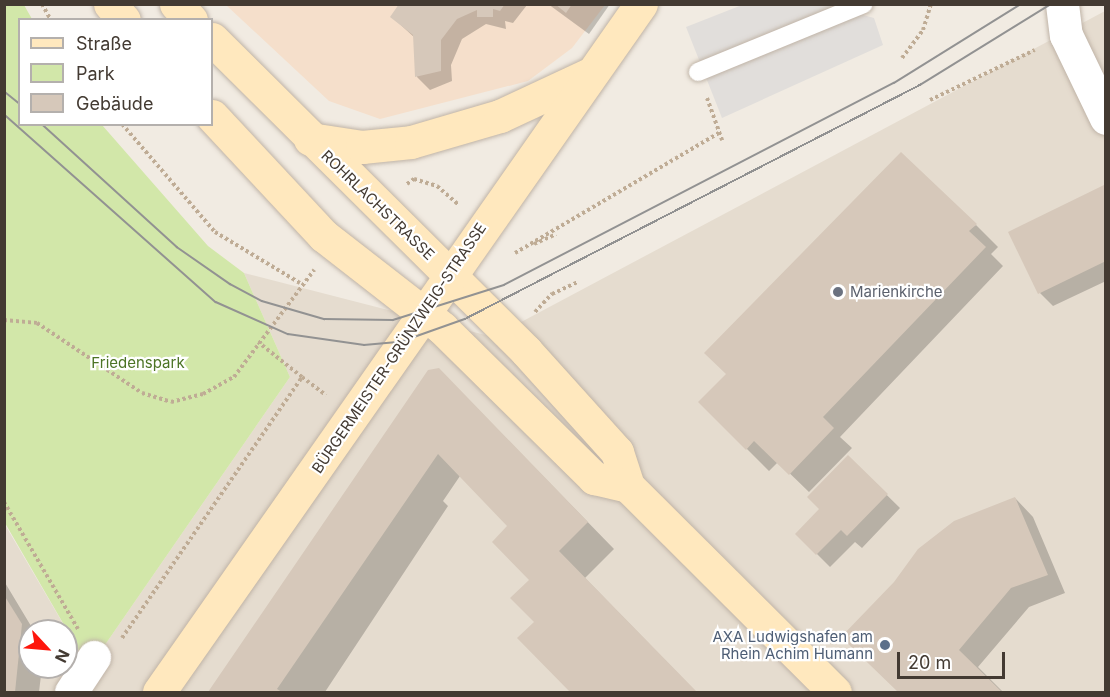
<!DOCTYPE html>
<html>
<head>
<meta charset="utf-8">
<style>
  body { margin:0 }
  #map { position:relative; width:1110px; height:697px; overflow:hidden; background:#f1ebe2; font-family:Inter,sans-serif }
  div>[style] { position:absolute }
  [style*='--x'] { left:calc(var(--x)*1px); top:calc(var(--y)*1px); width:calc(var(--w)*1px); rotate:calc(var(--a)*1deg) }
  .residential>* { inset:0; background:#e5dccf }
  .commercial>* { inset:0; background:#f5dfcb }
  .green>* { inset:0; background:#d2e7a9 }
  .parking>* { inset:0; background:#e1dedb }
  .shadow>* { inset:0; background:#0003 }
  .building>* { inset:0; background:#d6c8ba }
  .path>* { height:4px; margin-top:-2px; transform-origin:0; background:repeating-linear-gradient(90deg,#bfac95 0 3px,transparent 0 6px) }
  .roads { filter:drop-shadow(0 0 2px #c0b4a7) drop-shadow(0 0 2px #c0b4a7) }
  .lane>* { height:18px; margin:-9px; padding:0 9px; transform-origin:9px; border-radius:9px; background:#fff }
  .street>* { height:33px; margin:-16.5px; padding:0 16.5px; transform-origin:16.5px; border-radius:16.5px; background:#fff }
  .secondary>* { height:33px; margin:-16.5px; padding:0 16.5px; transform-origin:16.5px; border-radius:16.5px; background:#ffe8be }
  .tram>* { height:1.5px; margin:-0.75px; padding:0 0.75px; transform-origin:0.75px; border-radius:0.75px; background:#929292 }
  .dots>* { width:16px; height:16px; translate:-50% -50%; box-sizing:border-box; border:3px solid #fff; border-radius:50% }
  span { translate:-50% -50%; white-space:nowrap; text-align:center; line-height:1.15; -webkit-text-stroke:4.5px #fff; paint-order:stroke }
  .street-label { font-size:15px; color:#433a32 }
  .worship-label { font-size:15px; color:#5b616d }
  .left { translate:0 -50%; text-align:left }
  .park-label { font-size:15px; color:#4c7425 }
  .service-label { font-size:15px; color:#4e5e75 }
  .right { translate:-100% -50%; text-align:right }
  .frame { position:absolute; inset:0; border:6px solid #433a32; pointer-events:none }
  .legend { position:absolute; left:18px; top:18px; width:195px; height:108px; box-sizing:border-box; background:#fff; border:2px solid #b4b0ad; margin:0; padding:8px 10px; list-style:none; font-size:18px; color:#433a32 }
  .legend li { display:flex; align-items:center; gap:12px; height:30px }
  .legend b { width:30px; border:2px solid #b4b0ad }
  .north { position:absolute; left:18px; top:619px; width:60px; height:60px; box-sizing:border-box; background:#fff; border:2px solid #b4b0ad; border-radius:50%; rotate:116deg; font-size:16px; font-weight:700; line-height:24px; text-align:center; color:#433a32 }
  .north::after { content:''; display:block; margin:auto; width:21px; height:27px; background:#fe160c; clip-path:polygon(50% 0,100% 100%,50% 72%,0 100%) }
  .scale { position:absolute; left:897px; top:652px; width:108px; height:27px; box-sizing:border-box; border:3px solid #433a32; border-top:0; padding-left:8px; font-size:18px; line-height:21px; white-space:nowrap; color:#433a32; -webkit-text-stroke:4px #fff; paint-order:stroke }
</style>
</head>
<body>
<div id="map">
  <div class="residential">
    <i style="clip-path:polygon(evenodd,1105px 11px,1105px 692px,5px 692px,4px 523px,89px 668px,290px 377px,244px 273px,493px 337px,1105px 11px,30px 631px,66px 631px,66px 667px,30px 667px,30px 631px)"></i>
  </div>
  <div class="commercial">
    <i style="clip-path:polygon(226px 5px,605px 5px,572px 48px,528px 81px,380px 119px,329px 101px)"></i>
  </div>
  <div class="green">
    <i style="clip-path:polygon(4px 5px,24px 5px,32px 19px,20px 20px,20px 124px,102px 125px,208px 246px,244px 273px,290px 377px,89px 668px,5px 523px)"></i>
  </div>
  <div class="parking">
    <i style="clip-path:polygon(742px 5px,826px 5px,874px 18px,883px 45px,722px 118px,686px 27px)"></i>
  </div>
  <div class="shadow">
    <i style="clip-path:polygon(401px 4px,527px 5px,513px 23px,505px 21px,506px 29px,486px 24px,462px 39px,451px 65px,452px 81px,430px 90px,417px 77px,415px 38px,392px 17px)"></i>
    <i style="clip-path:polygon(548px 4px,610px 4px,589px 34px)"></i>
    <i style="clip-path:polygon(1103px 187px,1106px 281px,1053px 306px,1040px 293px)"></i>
    <i style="clip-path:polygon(976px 225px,998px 247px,991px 254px,1003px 266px,840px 437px,852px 448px,809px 492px,778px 462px,769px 471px,700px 402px)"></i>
    <i style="clip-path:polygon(429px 372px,461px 392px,614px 549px,585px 578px,696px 692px,572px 692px,519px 638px,536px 622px,531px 580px,509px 526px,460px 476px,443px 501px,448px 506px,325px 692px,209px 692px)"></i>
    <i style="clip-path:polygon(848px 457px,900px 508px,862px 548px,855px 542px,830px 567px,797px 534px,821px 509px)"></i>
    <i style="clip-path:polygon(1015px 498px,1033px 517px,1065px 593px,1029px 607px,978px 667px,1003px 692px,899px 692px,870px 664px)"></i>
    <i style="clip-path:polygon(4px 581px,34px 631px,30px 667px,42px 667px,39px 692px,4px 692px)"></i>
  </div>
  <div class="building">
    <i style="clip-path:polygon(399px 4px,505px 4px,500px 11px,493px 9px,493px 17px,477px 17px,477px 10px,457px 19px,441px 40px,441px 71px,415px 77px,413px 35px,390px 17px)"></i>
    <i style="clip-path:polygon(555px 4px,572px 4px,566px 13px)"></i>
    <i style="clip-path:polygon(901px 152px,977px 224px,969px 231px,986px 247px,823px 417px,834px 428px,789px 475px,754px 441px,746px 450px,698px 402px,726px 374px,704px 353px)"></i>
    <i style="clip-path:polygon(1104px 185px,1106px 261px,1038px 294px,1008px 232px)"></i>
    <i style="clip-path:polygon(439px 368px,588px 522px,559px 551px,697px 692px,570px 692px,517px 638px,534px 622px,510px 598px,529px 580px,492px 542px,507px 526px,438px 454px,277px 689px,282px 692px,208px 692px,428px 370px)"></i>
    <i style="clip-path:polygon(848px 455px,888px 494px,847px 536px,841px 530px,816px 555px,795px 534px,819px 509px,807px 497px)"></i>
    <i style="clip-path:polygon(1015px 497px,1048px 575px,1011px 588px,959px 650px,1002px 692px,898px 692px,841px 637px,894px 582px,918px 549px,954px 521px)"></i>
    <i style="clip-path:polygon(4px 595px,22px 624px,15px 692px,4px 692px)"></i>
  </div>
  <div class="path">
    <i style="--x:42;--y:4;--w:18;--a:61"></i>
    <i style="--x:902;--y:58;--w:35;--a:-53"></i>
    <i style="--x:923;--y:30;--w:27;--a:-73"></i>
    <i style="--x:707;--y:98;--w:45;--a:70.3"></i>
    <i style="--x:930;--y:100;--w:116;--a:-25.5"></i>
    <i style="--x:122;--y:124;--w:143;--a:49.3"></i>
    <i style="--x:215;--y:232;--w:99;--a:31"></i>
    <i style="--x:407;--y:184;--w:9;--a:-36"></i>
    <i style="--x:414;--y:179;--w:24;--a:17"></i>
    <i style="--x:437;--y:186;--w:29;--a:41"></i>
    <i style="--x:534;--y:244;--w:24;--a:-24"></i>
    <i style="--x:515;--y:253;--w:237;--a:-30.5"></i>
    <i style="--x:535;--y:312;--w:25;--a:-47"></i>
    <i style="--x:552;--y:294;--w:29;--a:-25"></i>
    <i style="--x:4;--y:320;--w:33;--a:5"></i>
    <i style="--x:37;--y:323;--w:126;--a:33.7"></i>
    <i style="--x:142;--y:393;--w:30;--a:17"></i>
    <i style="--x:171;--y:402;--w:33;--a:-14"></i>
    <i style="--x:203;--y:394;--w:35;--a:-29"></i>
    <i style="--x:234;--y:377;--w:134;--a:-53.2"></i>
    <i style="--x:302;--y:377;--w:30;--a:37"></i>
    <i style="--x:4;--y:502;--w:147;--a:59.8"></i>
    <i style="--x:122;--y:638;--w:317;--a:-55.4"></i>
    <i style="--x:302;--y:377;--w:56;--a:-141.5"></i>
  </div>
  <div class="roads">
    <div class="lane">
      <i style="--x:698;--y:72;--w:179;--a:-22.3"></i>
    </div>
    <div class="street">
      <i style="--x:1062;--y:4;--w:31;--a:83"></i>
      <i style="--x:1066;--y:35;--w:92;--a:64.3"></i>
      <i style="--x:71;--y:692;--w:42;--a:-56.7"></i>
    </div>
    <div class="secondary">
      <i style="--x:110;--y:4;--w:21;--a:49"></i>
      <i style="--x:176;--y:4;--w:22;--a:47"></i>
      <i style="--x:212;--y:39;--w:443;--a:44.8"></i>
      <i style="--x:526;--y:351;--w:136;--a:48"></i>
      <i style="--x:617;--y:452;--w:36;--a:72"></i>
      <i style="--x:628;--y:486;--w:292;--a:44.9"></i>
      <i style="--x:212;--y:116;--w:164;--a:47"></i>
      <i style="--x:324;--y:236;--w:150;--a:37.9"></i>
      <i style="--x:442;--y:328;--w:214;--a:44.6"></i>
      <i style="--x:594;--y:478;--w:35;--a:13"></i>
      <i style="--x:310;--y:139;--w:53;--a:8.7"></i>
      <i style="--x:362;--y:147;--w:49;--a:-5.8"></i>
      <i style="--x:411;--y:142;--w:93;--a:-16.3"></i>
      <i style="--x:500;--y:116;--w:97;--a:-25"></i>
      <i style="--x:159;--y:692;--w:840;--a:-54.99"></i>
    </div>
  </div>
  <div class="tram">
    <i style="--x:4;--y:91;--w:21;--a:39"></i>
    <i style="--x:4;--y:114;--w:283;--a:41.6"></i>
    <i style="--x:216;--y:302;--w:79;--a:24"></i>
    <i style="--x:288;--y:334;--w:77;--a:8.2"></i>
    <i style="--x:364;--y:345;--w:36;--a:-5"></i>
    <i style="--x:400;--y:342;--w:69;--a:-19.5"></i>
    <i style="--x:465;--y:319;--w:512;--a:-27.22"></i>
    <i style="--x:920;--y:85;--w:154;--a:-31.7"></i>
    <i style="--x:42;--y:124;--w:183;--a:42.3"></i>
    <i style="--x:177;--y:247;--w:65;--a:34.9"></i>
    <i style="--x:230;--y:284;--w:36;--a:28"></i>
    <i style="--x:262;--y:301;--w:65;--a:16.2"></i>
    <i style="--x:324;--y:319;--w:69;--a:0.8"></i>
    <i style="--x:393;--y:320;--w:116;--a:-17.5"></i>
    <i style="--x:504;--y:285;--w:439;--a:-27.4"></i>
    <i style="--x:894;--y:83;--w:150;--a:-31.9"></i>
  </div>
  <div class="dots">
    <i style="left:838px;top:292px;background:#6b7280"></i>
    <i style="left:885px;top:645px;background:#5c6f8a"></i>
  </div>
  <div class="street-label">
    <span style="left:378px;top:205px;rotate:44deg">ROHRLACHSTRASSE</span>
    <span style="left:399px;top:348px;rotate:-56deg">BÜRGERMEISTER-GRÜNZWEIG-STRASSE</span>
  </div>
  <div class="worship-label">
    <span class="left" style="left:850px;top:292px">Marienkirche</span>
  </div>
  <div class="park-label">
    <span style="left:138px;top:363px">Friedenspark</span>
  </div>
  <div class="service-label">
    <span class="right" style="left:873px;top:645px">AXA Ludwigshafen am<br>Rhein Achim Humann</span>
  </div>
  <div class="frame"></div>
  <ul class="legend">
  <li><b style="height:8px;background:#ffe8be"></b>Straße</li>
  <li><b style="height:16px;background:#d2e7a9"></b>Park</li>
  <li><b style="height:16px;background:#d6c8ba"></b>Gebäude</li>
  </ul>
  <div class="north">N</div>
  <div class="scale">20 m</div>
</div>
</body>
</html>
